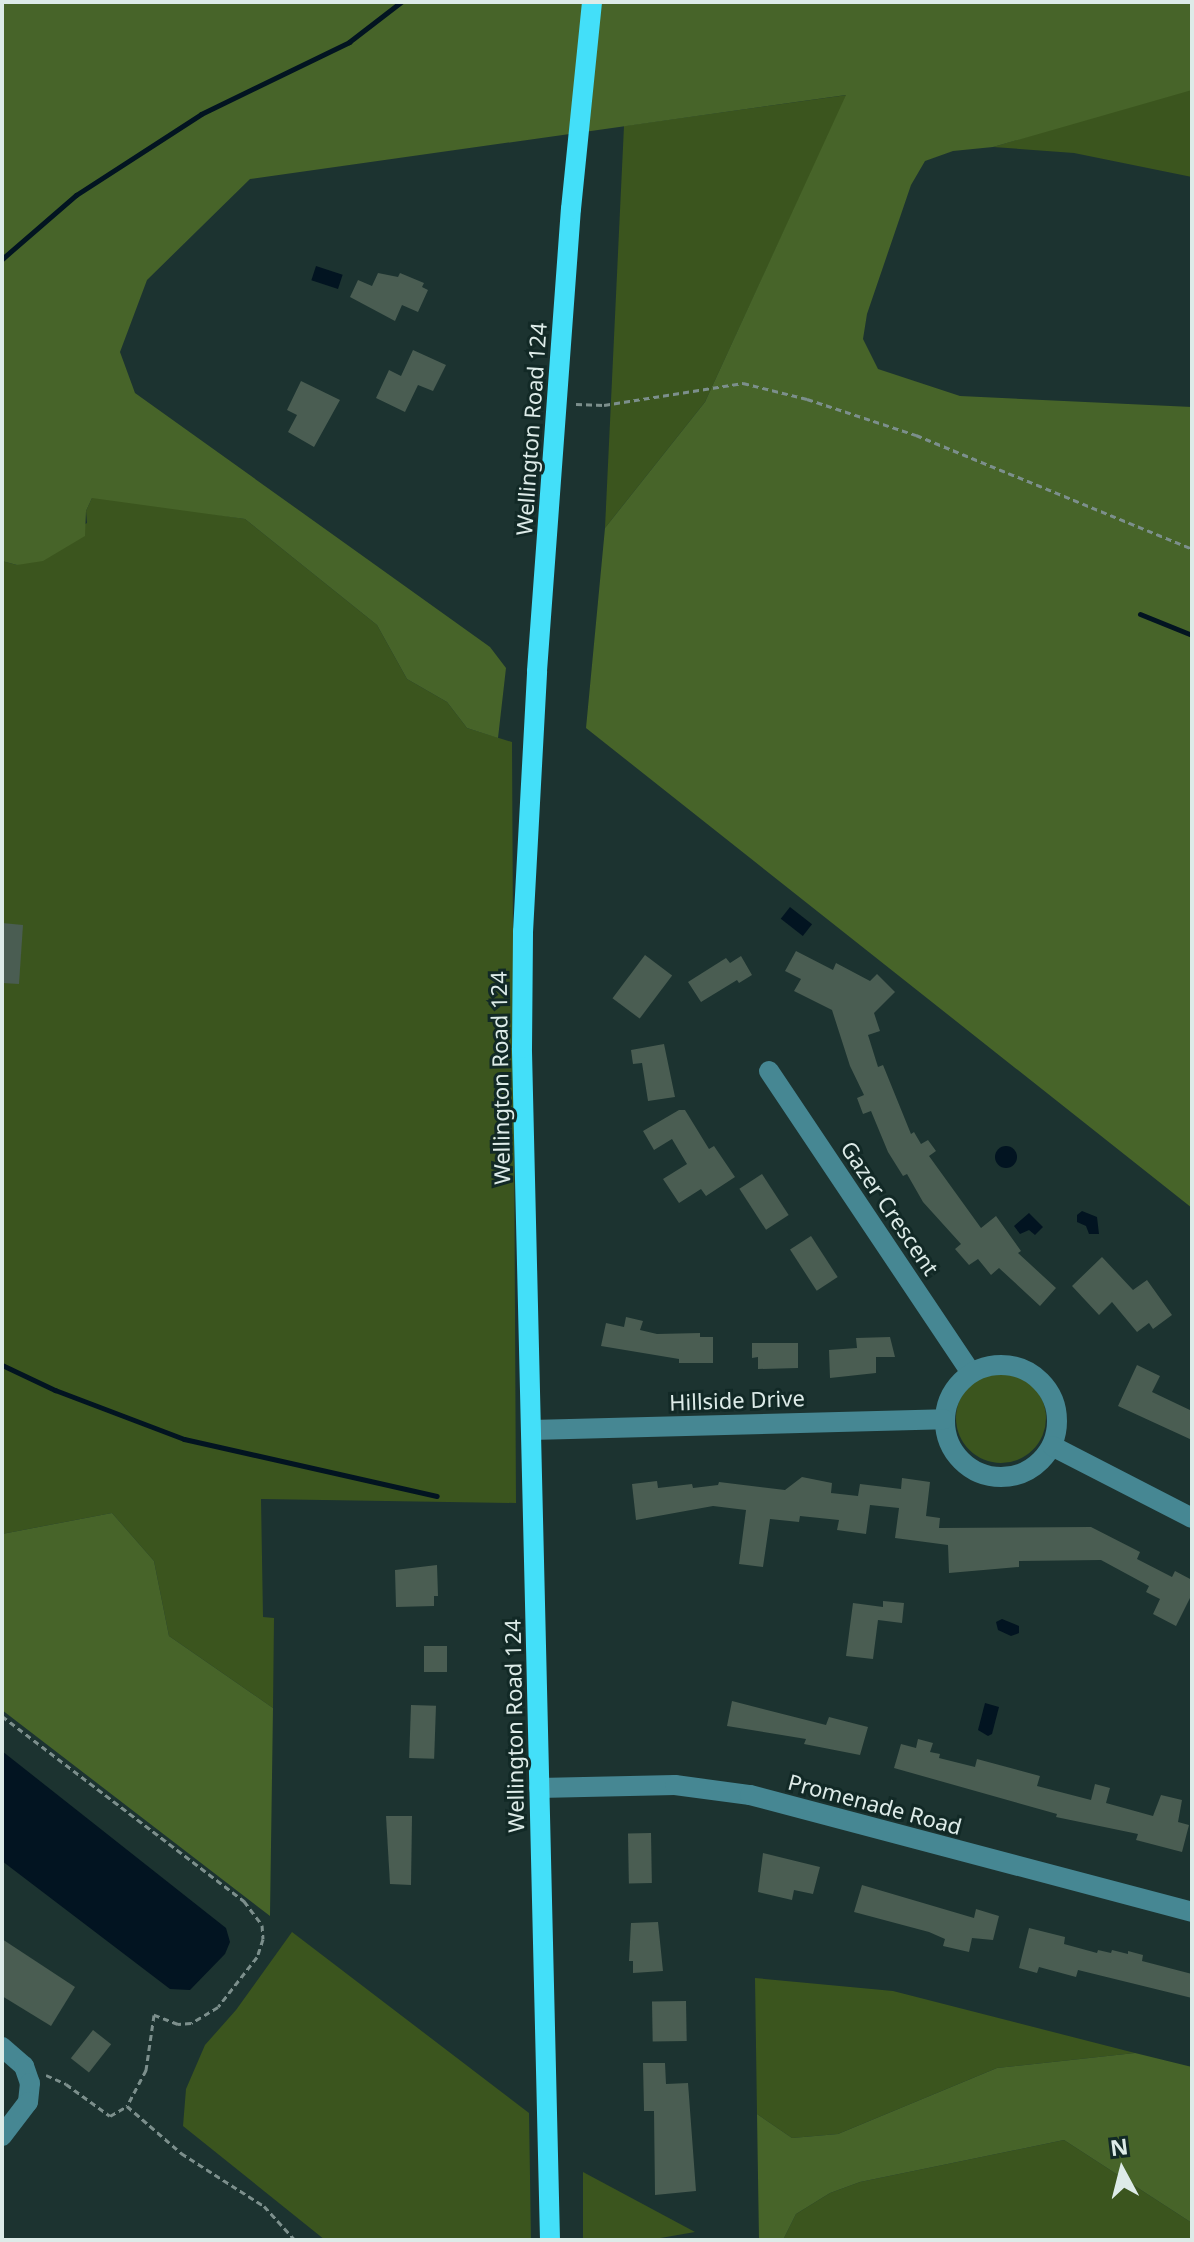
<!DOCTYPE html>
<html>
<head>
<meta charset="utf-8">
<style>
  body { margin:0 }
  #map { position:relative; width:1194px; height:2242px; overflow:hidden; background:#1c3330; font-family:"Noto Sans",sans-serif }
  div>[style] { position:absolute }
  [style*='--x'] { left:calc(var(--x)*1px); top:calc(var(--y)*1px); width:calc(var(--w)*1px); rotate:calc(var(--a)*1deg) }
  .green>* { inset:0; background:#3b551e }
  .round { border-radius:50% }
  .forest>* { inset:0; background:#476429 }
  .water>* { inset:0; background:#021421; transform-origin:0 0 }
  .stream>* { height:5px; margin:-2.5px; padding:0 2.5px; transform-origin:2.5px; border-radius:2.5px; background:#021421 }
  .building>* { inset:0; background:#4a5d52; transform-origin:0 0 }
  .path>* { height:3px; margin-top:-1.5px; transform-origin:0; background:repeating-linear-gradient(90deg,#7c8f8c 0 6px,transparent 0 10px) }
  .minor>* { height:20px; margin:-10px; padding:0 10px; transform-origin:10px; border-radius:10px; background:#468793 }
  .minor>.ring { margin:-10px; padding:0; box-sizing:content-box; background:none; border:20px solid #468793; border-radius:50% }
  .major>* { height:20px; margin:-10px; padding:0 10px; transform-origin:10px; border-radius:10px; background:#43dff9 }
  span { translate:-50% -50%; white-space:nowrap; text-align:center; line-height:1.15; -webkit-text-stroke:6px #122926; paint-order:stroke }
  .street-label { font-size:22px; color:#ddebe8 }
  .frame { position:absolute; inset:0; border:4px solid #ddebe8; pointer-events:none }
  .north { position:absolute; left:1082px; top:2130px; width:80px; height:80px; -webkit-text-stroke:6px #122926; paint-order:stroke; rotate:353deg; font-size:22px; font-weight:700; line-height:32px; text-align:center; color:#ddebe8 }
  .north::after { content:''; display:block; margin:auto; width:28px; height:36px; background:#ddebe8; clip-path:polygon(50% 0,100% 100%,50% 72%,0 100%) }
</style>
</head>
<body>
<div id="map">
  <div class="green">
    <i style="clip-path:polygon(1183px 90px,1192px 90px,1192px 177px,1074px 153px,993px 147px)"></i>
    <i style="clip-path:polygon(847px 95px,705px 402px,605px 528px,624px 126px)"></i>
    <i style="clip-path:polygon(106px 497px,245px 519px,377px 625px,407px 679px,447px 702px,467px 728px,512px 742px,516px 1503px,261px 1499px,263px 1617px,274px 1618px,273px 1708px,169px 1636px,154px 1561px,112px 1513px,2px 1534px,2px 561px,17px 565px,87px 523px,86px 511px,92px 498px)"></i>
    <i class="round" style="left:956px;top:1373px;width:90px;height:90px"></i>
    <i style="clip-path:polygon(292px 1932px,529px 2113px,531px 2240px,325px 2240px,183px 2126px,186px 2089px,205px 2045px,236px 2010px)"></i>
    <i style="clip-path:polygon(755px 1978px,893px 1991px,1135px 2053px,997px 2068px,838px 2134px,792px 2138px,757px 2114px)"></i>
    <i style="clip-path:polygon(1064px 2140px,1192px 2223px,1192px 2240px,783px 2240px,796px 2214px,830px 2193px,860px 2182px)"></i>
    <i style="clip-path:polygon(583px 2172px,695px 2232px,649px 2240px,583px 2240px)"></i>
  </div>
  <div class="forest">
    <i style="clip-path:polygon(2px 2px,1192px 2px,1192px 90px,993px 147px,953px 151px,925px 161px,911px 185px,867px 314px,863px 339px,878px 369px,960px 396px,1192px 407px,1192px 1208px,586px 728px,605px 528px,705px 402px,846px 95px,250px 179px,147px 280px,120px 352px,135px 393px,490px 647px,506px 668px,498px 738px,467px 728px,447px 702px,407px 679px,377px 625px,245px 519px,92px 498px,86px 511px,85px 536px,43px 561px,17px 565px,2px 561px)"></i>
    <i style="clip-path:polygon(112px 1513px,154px 1561px,169px 1636px,273px 1708px,270px 1916px,2px 1710px,2px 1534px)"></i>
    <i style="clip-path:polygon(1135px 2053px,1192px 2067px,1192px 2223px,1064px 2140px,860px 2182px,830px 2193px,796px 2214px,783px 2240px,759px 2240px,757px 2114px,792px 2138px,838px 2134px,997px 2068px)"></i>
  </div>
  <div class="water">
    <i style="left:316px;top:266px;width:28px;height:15px;rotate:18deg"></i>
    <i style="left:790px;top:907px;width:28px;height:15px;rotate:38deg"></i>
    <i class="round" style="left:995px;top:1146px;width:22px;height:22px"></i>
    <i style="clip-path:polygon(1082px 1211px,1097px 1217px,1099px 1234px,1089px 1234px,1086px 1226px,1077px 1222px,1077px 1215px)"></i>
    <i style="clip-path:polygon(1029px 1213px,1043px 1227px,1035px 1235px,1029px 1230px,1020px 1234px,1014px 1226px)"></i>
    <i style="clip-path:polygon(1002px 1619px,1019px 1626px,1019px 1633px,1011px 1636px,998px 1630px,996px 1622px)"></i>
    <i style="clip-path:polygon(985px 1703px,999px 1707px,992px 1734px,988px 1736px,978px 1730px)"></i>
    <i style="clip-path:polygon(2px 1751px,226px 1928px,230px 1942px,225px 1954px,190px 1990px,170px 1989px,2px 1861px)"></i>
  </div>
  <div class="stream">
    <i style="--x:2;--y:259;--w:98;--a:-40.9"></i>
    <i style="--x:76;--y:195;--w:149;--a:-32.9"></i>
    <i style="--x:201;--y:114;--w:165;--a:-25.9"></i>
    <i style="--x:349;--y:42;--w:66;--a:-37.6"></i>
    <i style="--x:1140;--y:614;--w:56;--a:22"></i>
    <i style="--x:2;--y:1365;--w:59;--a:25.3"></i>
    <i style="--x:55;--y:1390;--w:138;--a:20.8"></i>
    <i style="--x:184;--y:1439;--w:259;--a:12.7"></i>
  </div>
  <div class="building">
    <i style="clip-path:polygon(378px 273px,398px 277px,400px 273px,424px 283px,422px 287px,428px 290px,418px 312px,402px 305px,395px 321px,350px 297px,358px 280px,372px 286px)"></i>
    <i style="clip-path:polygon(413px 350px,446px 365px,433px 391px,418px 385px,405px 412px,376px 398px,389px 370px,401px 376px)"></i>
    <i style="clip-path:polygon(301px 381px,340px 400px,314px 447px,288px 432px,297px 415px,287px 410px)"></i>
    <i style="clip-path:polygon(2px 923px,23px 925px,19px 984px,2px 983px)"></i>
    <i style="clip-path:polygon(796px 951px,833px 970px,836px 963px,870px 981px,877px 974px,895px 992px,874px 1013px,880px 1031px,868px 1035px,878px 1067px,883px 1065px,911px 1134px,914px 1132px,921px 1144px,928px 1140px,936px 1151px,929px 1156px,981px 1228px,996px 1216px,1021px 1251px,1018px 1253px,1056px 1288px,1040px 1306px,999px 1268px,991px 1275px,978px 1259px,969px 1265px,955px 1249px,961px 1244px,923px 1202px,907px 1174px,903px 1176px,888px 1152px,871px 1111px,863px 1114px,857px 1098px,864px 1095px,850px 1066px,832px 1010px,794px 991px,801px 979px,785px 971px)"></i>
    <i style="left:645px;top:955px;width:34px;height:54px;rotate:37deg"></i>
    <i style="clip-path:polygon(741px 956px,752px 975px,739px 983px,737px 980px,701px 1002px,688px 982px,726px 958px,730px 963px)"></i>
    <i style="clip-path:polygon(664px 1044px,675px 1097px,648px 1101px,642px 1063px,633px 1064px,631px 1050px)"></i>
    <i style="clip-path:polygon(679px 1110px,685px 1110px,709px 1149px,714px 1146px,735px 1177px,706px 1196px,701px 1189px,679px 1203px,663px 1179px,687px 1164px,672px 1139px,654px 1150px,643px 1131px)"></i>
    <i style="left:762px;top:1174px;width:49px;height:27px;rotate:57deg"></i>
    <i style="left:811px;top:1236px;width:49px;height:25px;rotate:57deg"></i>
    <i style="clip-path:polygon(1102px 1257px,1133px 1290px,1147px 1280px,1172px 1315px,1153px 1329px,1149px 1323px,1137px 1332px,1112px 1302px,1099px 1315px,1072px 1286px)"></i>
    <i style="clip-path:polygon(626px 1317px,643px 1321px,640px 1330px,657px 1334px,700px 1333px,700px 1337px,713px 1337px,713px 1363px,679px 1363px,679px 1359px,601px 1346px,606px 1323px,624px 1327px)"></i>
    <i style="clip-path:polygon(890px 1337px,895px 1357px,876px 1357px,876px 1373px,830px 1378px,829px 1350px,857px 1348px,856px 1338px)"></i>
    <i style="clip-path:polygon(752px 1343px,798px 1343px,798px 1368px,758px 1369px,758px 1357px,752px 1358px)"></i>
    <i style="clip-path:polygon(1137px 1365px,1160px 1376px,1152px 1392px,1192px 1411px,1192px 1440px,1118px 1406px)"></i>
    <i style="clip-path:polygon(802px 1477px,832px 1483px,831px 1493px,858px 1496px,860px 1484px,901px 1489px,902px 1478px,930px 1482px,926px 1516px,940px 1518px,939px 1528px,1091px 1527px,1140px 1552px,1137px 1559px,1172px 1577px,1175px 1571px,1192px 1580px,1192px 1594px,1176px 1626px,1153px 1614px,1160px 1599px,1146px 1592px,1149px 1586px,1101px 1560px,1019px 1561px,1019px 1567px,949px 1573px,948px 1545px,895px 1538px,899px 1508px,870px 1505px,866px 1534px,837px 1530px,839px 1520px,800px 1516px,799px 1522px,770px 1519px,763px 1567px,739px 1564px,746px 1510px,713px 1506px,636px 1520px,632px 1484px,657px 1481px,658px 1488px,692px 1484px,693px 1488px,718px 1485px,719px 1482px,785px 1490px)"></i>
    <i style="clip-path:polygon(437px 1565px,438px 1596px,434px 1596px,434px 1606px,396px 1607px,395px 1570px)"></i>
    <i style="clip-path:polygon(883px 1601px,904px 1603px,902px 1623px,878px 1620px,873px 1659px,846px 1656px,853px 1603px,883px 1607px)"></i>
    <i style="left:424px;top:1646px;width:23px;height:26px"></i>
    <i style="clip-path:polygon(732px 1701px,826px 1725px,829px 1717px,868px 1727px,860px 1755px,804px 1744px,806px 1739px,727px 1726px)"></i>
    <i style="left:411px;top:1705px;width:25px;height:53px;rotate:2deg"></i>
    <i style="clip-path:polygon(918px 1739px,933px 1743px,930px 1752px,940px 1754px,939px 1758px,975px 1767px,977px 1759px,1040px 1776px,1037px 1786px,1091px 1800px,1095px 1784px,1110px 1788px,1106px 1803px,1153px 1816px,1161px 1795px,1182px 1800px,1178px 1822px,1189px 1825px,1182px 1852px,1136px 1840px,1138px 1834px,1056px 1817px,1057px 1814px,894px 1768px,901px 1744px,916px 1748px)"></i>
    <i style="clip-path:polygon(386px 1816px,412px 1816px,411px 1885px,390px 1884px)"></i>
    <i style="left:651px;top:1833px;width:50px;height:23px;rotate:89deg"></i>
    <i style="clip-path:polygon(763px 1853px,820px 1867px,813px 1894px,794px 1890px,792px 1900px,758px 1892px)"></i>
    <i style="clip-path:polygon(862px 1885px,974px 1918px,976px 1909px,999px 1916px,993px 1940px,972px 1938px,969px 1952px,943px 1946px,945px 1939px,929px 1932px,854px 1912px)"></i>
    <i style="clip-path:polygon(658px 1922px,663px 1971px,633px 1973px,633px 1961px,629px 1961px,631px 1923px)"></i>
    <i style="clip-path:polygon(1029px 1928px,1065px 1937px,1064px 1944px,1097px 1953px,1098px 1950px,1111px 1953px,1112px 1950px,1128px 1954px,1128px 1951px,1143px 1955px,1142px 1961px,1192px 1974px,1192px 1998px,1078px 1970px,1076px 1977px,1039px 1967px,1037px 1973px,1019px 1968px)"></i>
    <i style="clip-path:polygon(2px 1939px,75px 1987px,51px 2026px,2px 1996px)"></i>
    <i style="left:686px;top:2001px;width:40px;height:34px;rotate:89deg"></i>
    <i style="left:93px;top:2030px;width:23px;height:36px;rotate:38deg"></i>
    <i style="clip-path:polygon(643px 2063px,665px 2063px,666px 2084px,688px 2083px,696px 2191px,655px 2195px,654px 2111px,644px 2111px)"></i>
  </div>
  <div class="path">
    <i style="--x:576;--y:404;--w:28;--a:2"></i>
    <i style="--x:604;--y:405;--w:141;--a:-9"></i>
    <i style="--x:743;--y:383;--w:66;--a:14"></i>
    <i style="--x:807;--y:399;--w:115;--a:18.3"></i>
    <i style="--x:916;--y:435;--w:299;--a:22.4"></i>
    <i style="--x:2;--y:1716;--w:305;--a:37.4"></i>
    <i style="--x:244;--y:1901;--w:30;--a:53"></i>
    <i style="--x:262;--y:1925;--w:14;--a:86"></i>
    <i style="--x:263;--y:1939;--w:19;--a:108"></i>
    <i style="--x:257;--y:1957;--w:63;--a:128"></i>
    <i style="--x:218;--y:2007;--w:31;--a:149"></i>
    <i style="--x:191;--y:2023;--w:13;--a:176"></i>
    <i style="--x:178;--y:2024;--w:26;--a:-159"></i>
    <i style="--x:154;--y:2015;--w:56;--a:98.3"></i>
    <i style="--x:146;--y:2070;--w:41;--a:117.8"></i>
    <i style="--x:46;--y:2075;--w:22;--a:24"></i>
    <i style="--x:66;--y:2084;--w:54;--a:36"></i>
    <i style="--x:110;--y:2116;--w:20;--a:-30"></i>
    <i style="--x:127;--y:2106;--w:72;--a:41"></i>
    <i style="--x:181;--y:2153;--w:98;--a:32.6"></i>
    <i style="--x:264;--y:2206;--w:46;--a:47.6"></i>
  </div>
  <div class="minor">
    <i style="--x:769;--y:1071;--w:363;--a:56.2"></i>
    <i class="ring" style="left:945px;top:1365px;width:92px;height:92px"></i>
    <i style="--x:531;--y:1430;--w:413;--a:-1.5"></i>
    <i style="--x:1052;--y:1446;--w:157;--a:27.2"></i>
    <i style="--x:539;--y:1788;--w:136;--a:-1.3"></i>
    <i style="--x:675;--y:1785;--w:76;--a:7.6"></i>
    <i style="--x:750;--y:1795;--w:457;--a:14.8"></i>
    <i style="--x:2;--y:2047;--w:29;--a:41"></i>
    <i style="--x:24;--y:2066;--w:18;--a:71"></i>
    <i style="--x:30;--y:2083;--w:19;--a:96"></i>
    <i style="--x:28;--y:2102;--w:43;--a:127.4"></i>
  </div>
  <div class="major">
    <i style="--x:550;--y:2240;--w:1192;--a:-91.35"></i>
    <i style="--x:522;--y:1048;--w:116;--a:-89.5"></i>
    <i style="--x:523;--y:932;--w:261;--a:-86.9"></i>
    <i style="--x:537;--y:671;--w:463;--a:-85.8"></i>
    <i style="--x:571;--y:209;--w:208;--a:-84.2"></i>
  </div>
  <div class="street-label">
    <span style="left:531px;top:429px;rotate:-86deg">Wellington Road 124</span>
    <span style="left:500px;top:1078px;rotate:-91deg">Wellington Road 124</span>
    <span style="left:890px;top:1208px;rotate:56deg">Gazer Crescent</span>
    <span style="left:737px;top:1400px;rotate:-2deg">Hillside Drive</span>
    <span style="left:514px;top:1726px;rotate:-91deg">Wellington Road 124</span>
    <span style="left:875px;top:1804px;rotate:15deg">Promenade Road</span>
  </div>
  <div class="frame"></div>
  <div class="north">N</div>
</div>
</body>
</html>
